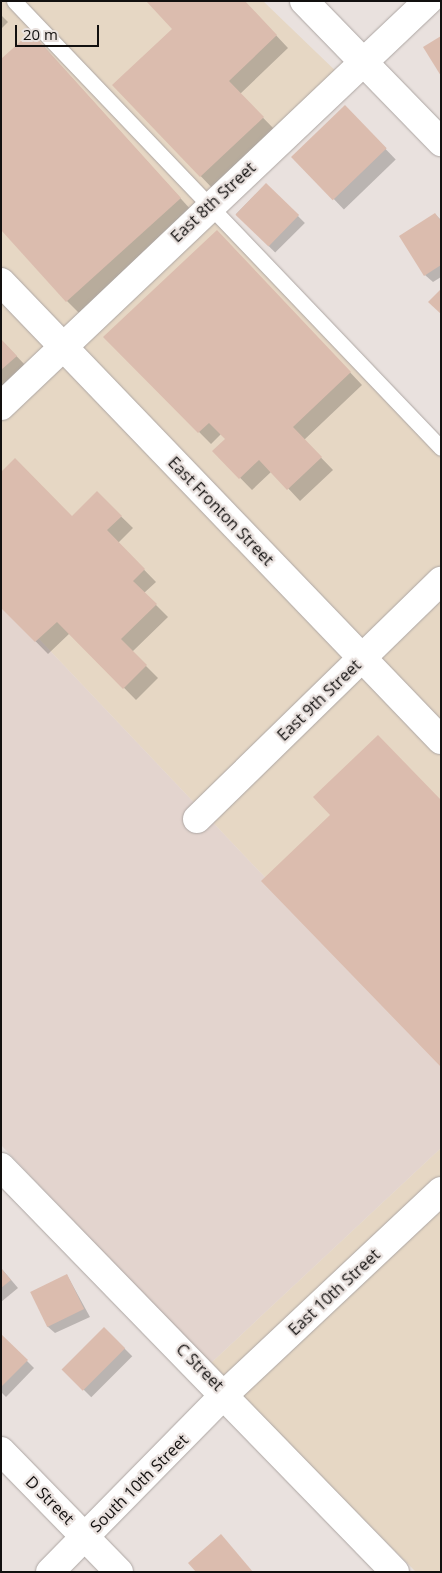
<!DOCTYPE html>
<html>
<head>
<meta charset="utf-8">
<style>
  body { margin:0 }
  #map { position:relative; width:442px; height:1573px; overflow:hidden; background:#e9e1de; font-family:"Open Sans",sans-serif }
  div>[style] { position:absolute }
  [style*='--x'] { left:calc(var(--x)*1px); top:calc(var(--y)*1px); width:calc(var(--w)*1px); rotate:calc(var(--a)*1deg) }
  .built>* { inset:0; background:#e3d4ce }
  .industrial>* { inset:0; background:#e6d7c4 }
  .shadow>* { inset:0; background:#0003; transform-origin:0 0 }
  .building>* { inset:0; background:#dbbcae; transform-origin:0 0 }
  .roads { filter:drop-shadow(0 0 1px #ada6a3) drop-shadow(0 0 1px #ada6a3) }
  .lane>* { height:15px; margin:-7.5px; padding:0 7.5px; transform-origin:7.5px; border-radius:7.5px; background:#fff }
  .street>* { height:28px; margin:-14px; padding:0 14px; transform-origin:14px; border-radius:14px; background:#fff }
  .secondary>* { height:28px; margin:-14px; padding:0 14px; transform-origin:14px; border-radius:14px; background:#fff }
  span { translate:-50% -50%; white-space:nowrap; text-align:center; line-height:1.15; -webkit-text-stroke:4.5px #e9e1de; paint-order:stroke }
  .street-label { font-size:16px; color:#12100f }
  .frame { position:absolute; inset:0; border:2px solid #12100f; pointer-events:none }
  .scale { position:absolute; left:15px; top:25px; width:84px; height:22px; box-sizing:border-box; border:2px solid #12100f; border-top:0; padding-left:6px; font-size:15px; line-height:18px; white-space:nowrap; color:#12100f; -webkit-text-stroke:4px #e9e1de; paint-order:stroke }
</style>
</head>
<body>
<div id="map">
  <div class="built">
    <i style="clip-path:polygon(1px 599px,441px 1063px,441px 1148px,210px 1364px,1px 1145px)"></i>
  </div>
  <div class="industrial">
    <i style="clip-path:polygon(1px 1px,263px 1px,344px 79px,209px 206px,441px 448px,441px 1063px,1px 599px)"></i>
    <i style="clip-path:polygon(441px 1148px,441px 1572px,416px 1572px,210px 1364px)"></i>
  </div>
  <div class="shadow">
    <i style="clip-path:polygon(244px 1px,288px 48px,240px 94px,275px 130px,213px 189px,114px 85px,173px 29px)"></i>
    <i style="clip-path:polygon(1px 15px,8px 22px,1px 29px)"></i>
    <i style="clip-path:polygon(43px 46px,192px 211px,79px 313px,67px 301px)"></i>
    <i style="left:345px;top:107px;width:73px;height:72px;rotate:46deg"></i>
    <i style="left:266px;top:184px;width:55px;height:42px;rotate:45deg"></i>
    <i style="clip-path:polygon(435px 214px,441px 220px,441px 277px,433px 282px,425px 275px)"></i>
    <i style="clip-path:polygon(229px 244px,362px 385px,304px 440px,333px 470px,300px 501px,272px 471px,252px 490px,214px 451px,226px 439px,221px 434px,211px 444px,105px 337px)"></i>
    <i style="clip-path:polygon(1px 340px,28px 368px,1px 393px)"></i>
    <i style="clip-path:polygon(97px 493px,133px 528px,118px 543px,156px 582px,144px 593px,168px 617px,132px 652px,158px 678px,136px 700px,70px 633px,48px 654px,1px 606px)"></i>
    <i style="clip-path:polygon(1px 1268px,18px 1288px,1px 1302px)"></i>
    <i style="clip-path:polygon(67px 1275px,90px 1317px,55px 1333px,47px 1326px)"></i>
    <i style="left:104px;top:1328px;width:40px;height:58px;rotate:45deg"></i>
    <i style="clip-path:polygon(1px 1335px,34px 1368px,6px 1397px,1px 1392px)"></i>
  </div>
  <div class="building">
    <i style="clip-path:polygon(146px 1px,245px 1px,277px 35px,229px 81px,264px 117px,200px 177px,112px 85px,172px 29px)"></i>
    <i style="clip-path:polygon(31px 32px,181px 198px,66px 302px,1px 230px,1px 59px)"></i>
    <i style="clip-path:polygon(441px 36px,441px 76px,423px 47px)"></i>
    <i style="left:345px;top:105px;width:60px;height:75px;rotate:46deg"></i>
    <i style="left:266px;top:183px;width:46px;height:44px;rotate:44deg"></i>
    <i style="clip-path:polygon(435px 213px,441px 221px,441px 265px,424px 276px,399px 236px)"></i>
    <i style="clip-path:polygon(217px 230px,351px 372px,293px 427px,322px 457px,287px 490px,259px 460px,239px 479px,212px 451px,225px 439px,209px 423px,198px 433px,103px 337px)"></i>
    <i style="clip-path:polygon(441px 289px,441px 314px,428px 302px)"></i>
    <i style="clip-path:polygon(1px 339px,17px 356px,1px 370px)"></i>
    <i style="clip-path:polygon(15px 458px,72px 516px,97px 491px,122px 516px,107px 530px,145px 569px,133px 581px,157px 604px,121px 639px,147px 665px,123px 689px,57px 622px,35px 642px,1px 608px,1px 472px)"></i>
    <i style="clip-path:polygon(378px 735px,441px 800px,441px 1067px,261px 881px,330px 815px,313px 797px)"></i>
    <i style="clip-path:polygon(1px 1268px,11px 1280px,1px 1288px)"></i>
    <i style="left:67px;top:1274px;width:39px;height:41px;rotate:64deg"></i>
    <i style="left:104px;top:1327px;width:30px;height:60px;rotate:45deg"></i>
    <i style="clip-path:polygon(1px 1334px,28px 1360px,1px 1387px)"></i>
    <i style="clip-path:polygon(221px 1534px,253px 1572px,196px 1572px,188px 1563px)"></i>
  </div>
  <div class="roads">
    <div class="lane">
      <i style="--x:14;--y:1;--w:618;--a:46.31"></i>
    </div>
    <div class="street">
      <i style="--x:1;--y:406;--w:589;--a:-43.49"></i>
      <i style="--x:197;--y:819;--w:341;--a:-44.3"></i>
      <i style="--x:1;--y:1167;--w:565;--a:45.79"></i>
      <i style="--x:1;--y:1451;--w:169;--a:45.7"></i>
      <i style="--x:50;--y:1572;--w:251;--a:-45.5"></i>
      <i style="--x:226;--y:1393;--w:295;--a:-43.2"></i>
    </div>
    <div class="secondary">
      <i style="--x:304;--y:1;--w:197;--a:45.8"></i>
      <i style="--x:1;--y:282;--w:635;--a:46.15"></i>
    </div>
  </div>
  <div class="street-label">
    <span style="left:213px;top:202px;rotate:-43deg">East 8th Street</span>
    <span style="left:221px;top:511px;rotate:46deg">East Fronton Street</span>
    <span style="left:319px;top:700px;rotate:-44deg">East 9th Street</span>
    <span style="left:334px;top:1292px;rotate:-43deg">East 10th Street</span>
    <span style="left:200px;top:1367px;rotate:45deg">C Street</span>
    <span style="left:139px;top:1483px;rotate:-45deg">South 10th Street</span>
    <span style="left:50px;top:1500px;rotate:45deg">D Street</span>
  </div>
  <div class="frame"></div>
  <div class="scale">20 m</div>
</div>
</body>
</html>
